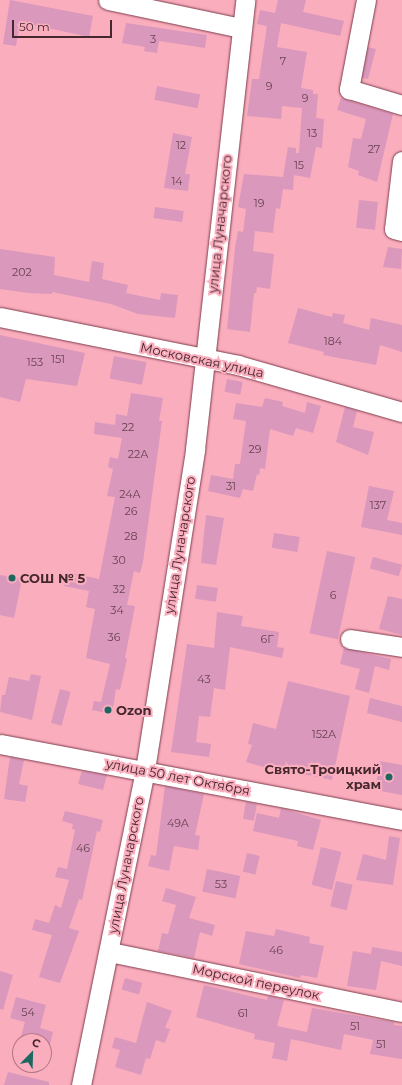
<!DOCTYPE html>
<html>
<head>
<meta charset="utf-8">
<style>
  body { margin:0 }
  #map { position:relative; width:402px; height:1085px; overflow:hidden; background:#faadbd; font-family:Montserrat,sans-serif }
  div>[style] { position:absolute }
  [style*='--x'] { left:calc(var(--x)*1px); top:calc(var(--y)*1px); width:calc(var(--w)*1px); rotate:calc(var(--a)*1deg) }
  .building>* { inset:0; background:#da98bc; transform-origin:0 0 }
  .roads { filter:drop-shadow(0 0 1px #7e3d4d) drop-shadow(0 0 1px #7e3d4d) }
  .minor>* { height:19px; margin:-9.5px; padding:0 9.5px; transform-origin:9.5px; border-radius:9.5px; background:#fff }
  .dots>* { width:11px; height:11px; translate:-50% -50%; box-sizing:border-box; border:2px solid #faadbd; border-radius:50% }
  span { translate:-50% -50%; white-space:nowrap; text-align:center; line-height:1.15; -webkit-text-stroke:4px #faadbd; paint-order:stroke }
  .number-label { font-size:11px; color:#6a4352 }
  .number-label span { -webkit-text-stroke-width:0 }
  .street-label { font-size:13px; color:#45272e }
  .poi-label { font-size:13px; color:#45272e; font-weight:700 }
  .left { translate:0 -50%; text-align:left }
  .right { translate:-100% -50%; text-align:right }
  .north { position:absolute; left:12px; top:1033px; width:40px; height:40px; box-sizing:border-box; background:#faadbd; border:1px solid #b27784; border-radius:50%; rotate:23deg; font-size:11px; font-weight:700; line-height:16px; text-align:center; color:#45272e }
  .north::after { content:''; display:block; margin:auto; width:14px; height:18px; background:#1c6760; clip-path:polygon(50% 0,100% 100%,50% 72%,0 100%) }
  .scale { position:absolute; left:12px; top:20px; width:100px; height:18px; box-sizing:border-box; border:2px solid #45272e; border-top:0; padding-left:5px; font-size:12px; line-height:14px; white-space:nowrap; color:#45272e; -webkit-text-stroke:3px #faadbd; paint-order:stroke }
</style>
</head>
<body>
<div id="map">
  <div class="building">
    <i style="clip-path:polygon(10px 0,93px 16px,89px 37px,20px 22px,16px 46px,3px 44px)"></i>
    <i style="clip-path:polygon(278px 0,306px 0,303px 12px,344px 21px,340px 36px,281px 23px,277px 47px,307px 52px,301px 88px,313px 90px,313px 94px,318px 94px,316px 118px,324px 119px,322px 148px,316px 147px,310px 178px,294px 175px,293px 190px,283px 189px,280px 209px,276px 208px,273px 233px,255px 231px,253px 251px,274px 254px,270px 289px,257px 287px,256px 293px,254px 293px,250px 332px,227px 329px,235px 248px,238px 231px,243px 232px,246px 209px,238px 207px,244px 174px,283px 177px,288px 147px,296px 148px,296px 153px,299px 153px,302px 108px,282px 106px,281px 119px,247px 116px,252px 79px,259px 79px,267px 26px,257px 24px,260px 10px,275px 13px)"></i>
    <i style="clip-path:polygon(126px 23px,207px 35px,205px 48px,159px 41px,157px 53px,144px 51px,145px 47px,122px 43px)"></i>
    <i style="clip-path:polygon(368px 47px,376px 49px,368px 79px,362px 78px)"></i>
    <i style="left:157px;top:86px;width:44px;height:14px;rotate:11deg"></i>
    <i style="clip-path:polygon(341px 98px,393px 114px,377px 182px,358px 175px,359px 171px,348px 167px,353px 138px,361px 139px,366px 119px,337px 110px)"></i>
    <i style="clip-path:polygon(173px 133px,192px 137px,185px 174px,190px 174px,188px 191px,164px 188px)"></i>
    <i style="left:359px;top:200px;width:19px;height:28px;rotate:6deg"></i>
    <i style="left:155px;top:207px;width:29px;height:11px;rotate:8deg"></i>
    <i style="clip-path:polygon(388px 247px,402px 249px,401px 269px,383px 267px)"></i>
    <i style="clip-path:polygon(0 249px,55px 257px,54px 275px,89px 282px,92px 261px,104px 263px,102px 279px,128px 285px,126px 293px,160px 300px,161px 293px,178px 295px,175px 318px,138px 314px,111px 304px,52px 292px,52px 294px,28px 293px,0 289px)"></i>
    <i style="clip-path:polygon(298px 308px,332px 317px,333px 313px,345px 315px,343px 323px,369px 330px,371px 318px,402px 325px,402px 352px,380px 345px,376px 365px,323px 355px,324px 352px,288px 343px)"></i>
    <i style="clip-path:polygon(0 335px,85px 353px,77px 386px,26px 379px,20px 402px,0 397px)"></i>
    <i style="left:114px;top:356px;width:33px;height:23px;rotate:11deg"></i>
    <i style="left:227px;top:379px;width:16px;height:13px;rotate:11deg"></i>
    <i style="clip-path:polygon(131px 393px,163px 398px,159px 421px,162px 421px,143px 562px,140px 573px,134px 571px,127px 605px,135px 606px,125px 658px,127px 659px,120px 690px,116px 689px,112px 714px,92px 710px,94px 701px,101px 702px,110px 664px,86px 658px,95px 609px,86px 607px,89px 591px,64px 586px,67px 572px,99px 579px,115px 497px,107px 496px,113px 469px,108px 467px,110px 457px,118px 459px,122px 438px,94px 434px,95px 422px,115px 425px,116px 414px,127px 416px)"></i>
    <i style="clip-path:polygon(265px 398px,283px 402px,282px 406px,305px 413px,307px 402px,321px 406px,313px 433px,296px 428px,293px 436px,270px 429px,265px 469px,260px 468px,259px 475px,257px 474px,253px 491px,243px 489px,240px 498px,208px 491px,211px 475px,233px 479px,235px 464px,240px 464px,246px 421px,233px 419px,236px 403px,262px 407px)"></i>
    <i style="clip-path:polygon(345px 407px,357px 411px,353px 427px,374px 432px,368px 455px,336px 442px)"></i>
    <i style="clip-path:polygon(369px 486px,394px 491px,387px 520px,402px 523px,402px 535px,361px 527px)"></i>
    <i style="clip-path:polygon(206px 515px,224px 518px,216px 565px,201px 563px)"></i>
    <i style="left:274px;top:533px;width:26px;height:15px;rotate:9deg"></i>
    <i style="left:327px;top:551px;width:29px;height:84px;rotate:12deg"></i>
    <i style="left:373px;top:557px;width:30px;height:12px;rotate:15deg"></i>
    <i style="clip-path:polygon(0 575px,22px 579px,14px 618px,0 615px)"></i>
    <i style="left:197px;top:585px;width:21px;height:14px;rotate:8deg"></i>
    <i style="clip-path:polygon(388px 596px,402px 599px,402px 635px,379px 629px)"></i>
    <i style="clip-path:polygon(217px 612px,243px 616px,241px 626px,279px 632px,277px 647px,284px 648px,282px 658px,230px 647px,225px 690px,214px 688px,210px 717px,199px 716px,196px 742px,211px 744px,209px 757px,171px 752px,187px 644px,214px 648px)"></i>
    <i style="clip-path:polygon(344px 648px,391px 659px,389px 670px,375px 666px,369px 693px,355px 689px,360px 669px,340px 664px)"></i>
    <i style="clip-path:polygon(31px 674px,41px 676px,32px 720px,0 712px,2px 695px,5px 695px,9px 677px,29px 681px)"></i>
    <i style="clip-path:polygon(288px 681px,350px 696px,332px 780px,288px 771px,288px 774px,246px 762px,252px 745px,248px 744px,253px 723px,276px 729px)"></i>
    <i style="left:60px;top:689px;width:11px;height:35px;rotate:15deg"></i>
    <i style="clip-path:polygon(370px 698px,402px 706px,402px 722px,367px 713px)"></i>
    <i style="clip-path:polygon(10px 757px,24px 760px,19px 784px,28px 786px,25px 802px,4px 799px)"></i>
    <i style="clip-path:polygon(380px 761px,402px 765px,402px 795px,375px 790px)"></i>
    <i style="clip-path:polygon(82px 771px,107px 775px,103px 790px,78px 784px)"></i>
    <i style="clip-path:polygon(165px 786px,204px 794px,195px 835px,200px 836px,198px 850px,174px 846px,169px 871px,148px 866px,151px 855px,156px 856px)"></i>
    <i style="left:246px;top:802px;width:11px;height:17px;rotate:10deg"></i>
    <i style="clip-path:polygon(281px 808px,321px 820px,313px 850px,297px 846px,298px 841px,253px 831px,257px 813px,279px 818px)"></i>
    <i style="clip-path:polygon(65px 811px,103px 820px,100px 832px,97px 831px,82px 900px,79px 899px,69px 928px,79px 931px,60px 983px,39px 977px,52px 935px,32px 930px,35px 919px,49px 923px,55px 905px,61px 908px,69px 880px,55px 877px,58px 867px,67px 869px,75px 830px,72px 829px,73px 824px,62px 821px)"></i>
    <i style="clip-path:polygon(389px 836px,400px 838px,393px 885px,356px 880px,363px 854px,386px 860px)"></i>
    <i style="left:321px;top:847px;width:21px;height:39px;rotate:14deg"></i>
    <i style="left:247px;top:853px;width:13px;height:19px;rotate:13deg"></i>
    <i style="left:207px;top:869px;width:34px;height:23px;rotate:12deg"></i>
    <i style="left:336px;top:881px;width:17px;height:26px;rotate:13deg"></i>
    <i style="clip-path:polygon(166px 888px,196px 897px,189px 918px,215px 925px,212px 936px,200px 932px,194px 958px,158px 951px,162px 933px,168px 934px,176px 905px,162px 901px)"></i>
    <i style="clip-path:polygon(276px 929px,310px 937px,309px 943px,324px 946px,317px 978px,301px 975px,300px 978px,239px 964px,246px 931px,274px 936px)"></i>
    <i style="clip-path:polygon(372px 947px,402px 952px,402px 966px,381px 961px,376px 990px,347px 986px,353px 951px,371px 954px)"></i>
    <i style="clip-path:polygon(0 971px,13px 975px,3px 1010px,0 1009px)"></i>
    <i style="left:125px;top:978px;width:18px;height:12px;rotate:16deg"></i>
    <i style="clip-path:polygon(204px 985px,267px 1000px,268px 996px,284px 1000px,277px 1026px,307px 1032px,312px 1008px,394px 1022px,394px 1025px,402px 1026px,402px 1059px,370px 1054px,373px 1040px,344px 1034px,341px 1050px,291px 1039px,287px 1061px,272px 1058px,275px 1043px,254px 1039px,255px 1034px,196px 1017px)"></i>
    <i style="clip-path:polygon(16px 997px,46px 1005px,40px 1028px,53px 1032px,50px 1044px,21px 1036px,25px 1022px,10px 1018px)"></i>
    <i style="clip-path:polygon(147px 1002px,172px 1011px,165px 1028px,170px 1029px,165px 1043px,156px 1040px,150px 1059px,146px 1058px,141px 1075px,115px 1067px,120px 1050px,112px 1048px,115px 1037px,136px 1043px)"></i>
    <i style="clip-path:polygon(8px 1072px,49px 1082px,49px 1085px,4px 1085px)"></i>
  </div>
  <div class="roads">
    <div class="minor">
      <i style="--x:108;--y:0;--w:136;--a:11.9"></i>
      <i style="--x:366;--y:0;--w:91;--a:100.8"></i>
      <i style="--x:349;--y:89;--w:55;--a:16.8"></i>
      <i style="--x:402;--y:161;--w:68;--a:96.7"></i>
      <i style="--x:394;--y:229;--w:8;--a:14"></i>
      <i style="--x:0;--y:317;--w:243;--a:11.4"></i>
      <i style="--x:238;--y:365;--w:171;--a:16"></i>
      <i style="--x:350;--y:639;--w:53;--a:8.7"></i>
      <i style="--x:0;--y:744;--w:409;--a:10.7"></i>
      <i style="--x:110;--y:952;--w:298;--a:11.6"></i>
      <i style="--x:81;--y:1085;--w:321;--a:-78.5"></i>
      <i style="--x:145;--y:770;--w:325;--a:-81.1"></i>
      <i style="--x:195;--y:449;--w:452;--a:-83.6"></i>
    </div>
  </div>
  <div class="dots">
    <i style="left:12px;top:578px;background:#1c6760"></i>
    <i style="left:108px;top:710px;background:#1c6760"></i>
    <i style="left:389px;top:777px;background:#1c6760"></i>
  </div>
  <div class="number-label">
    <span style="left:153px;top:39px">3</span>
    <span style="left:283px;top:61px">7</span>
    <span style="left:269px;top:86px">9</span>
    <span style="left:305px;top:98px">9</span>
    <span style="left:312px;top:133px">13</span>
    <span style="left:181px;top:145px">12</span>
    <span style="left:374px;top:149px">27</span>
    <span style="left:299px;top:165px">15</span>
    <span style="left:177px;top:181px">14</span>
    <span style="left:259px;top:203px">19</span>
    <span style="left:22px;top:272px">202</span>
    <span style="left:333px;top:341px">184</span>
    <span style="left:58px;top:359px">151</span>
    <span style="left:35px;top:362px">153</span>
    <span style="left:128px;top:427px">22</span>
    <span style="left:255px;top:449px">29</span>
    <span style="left:138px;top:454px">22А</span>
    <span style="left:231px;top:486px">31</span>
    <span style="left:130px;top:494px">24А</span>
    <span style="left:378px;top:505px">137</span>
    <span style="left:131px;top:511px">26</span>
    <span style="left:131px;top:536px">28</span>
    <span style="left:119px;top:560px">30</span>
    <span style="left:119px;top:589px">32</span>
    <span style="left:333px;top:595px">6</span>
    <span style="left:117px;top:610px">34</span>
    <span style="left:114px;top:637px">36</span>
    <span style="left:267px;top:639px">6Г</span>
    <span style="left:204px;top:679px">43</span>
    <span style="left:324px;top:734px">152А</span>
    <span style="left:178px;top:823px">49А</span>
    <span style="left:83px;top:848px">46</span>
    <span style="left:221px;top:884px">53</span>
    <span style="left:276px;top:950px">46</span>
    <span style="left:28px;top:1012px">54</span>
    <span style="left:243px;top:1013px">61</span>
    <span style="left:355px;top:1026px">51</span>
    <span style="left:381px;top:1044px">51</span>
  </div>
  <div class="street-label">
    <span style="left:220px;top:224px;rotate:-84deg">улица Луначарского</span>
    <span style="left:202px;top:360px;rotate:12deg">Московская улица</span>
    <span style="left:180px;top:545px;rotate:-81deg">улица Луначарского</span>
    <span style="left:178px;top:777px;rotate:11deg">улица 50 лет Октября</span>
    <span style="left:126px;top:865px;rotate:-79deg">улица Луначарского</span>
    <span style="left:256px;top:982px;rotate:12deg">Морской переулок</span>
  </div>
  <div class="poi-label">
    <span class="left" style="left:20px;top:578px">СОШ № 5</span>
    <span class="left" style="left:116px;top:710px">Ozon</span>
    <span class="right" style="left:381px;top:777px">Свято-Троицкий<br>храм</span>
  </div>
  <div class="north">С</div>
  <div class="scale">50 m</div>
</div>
</body>
</html>
